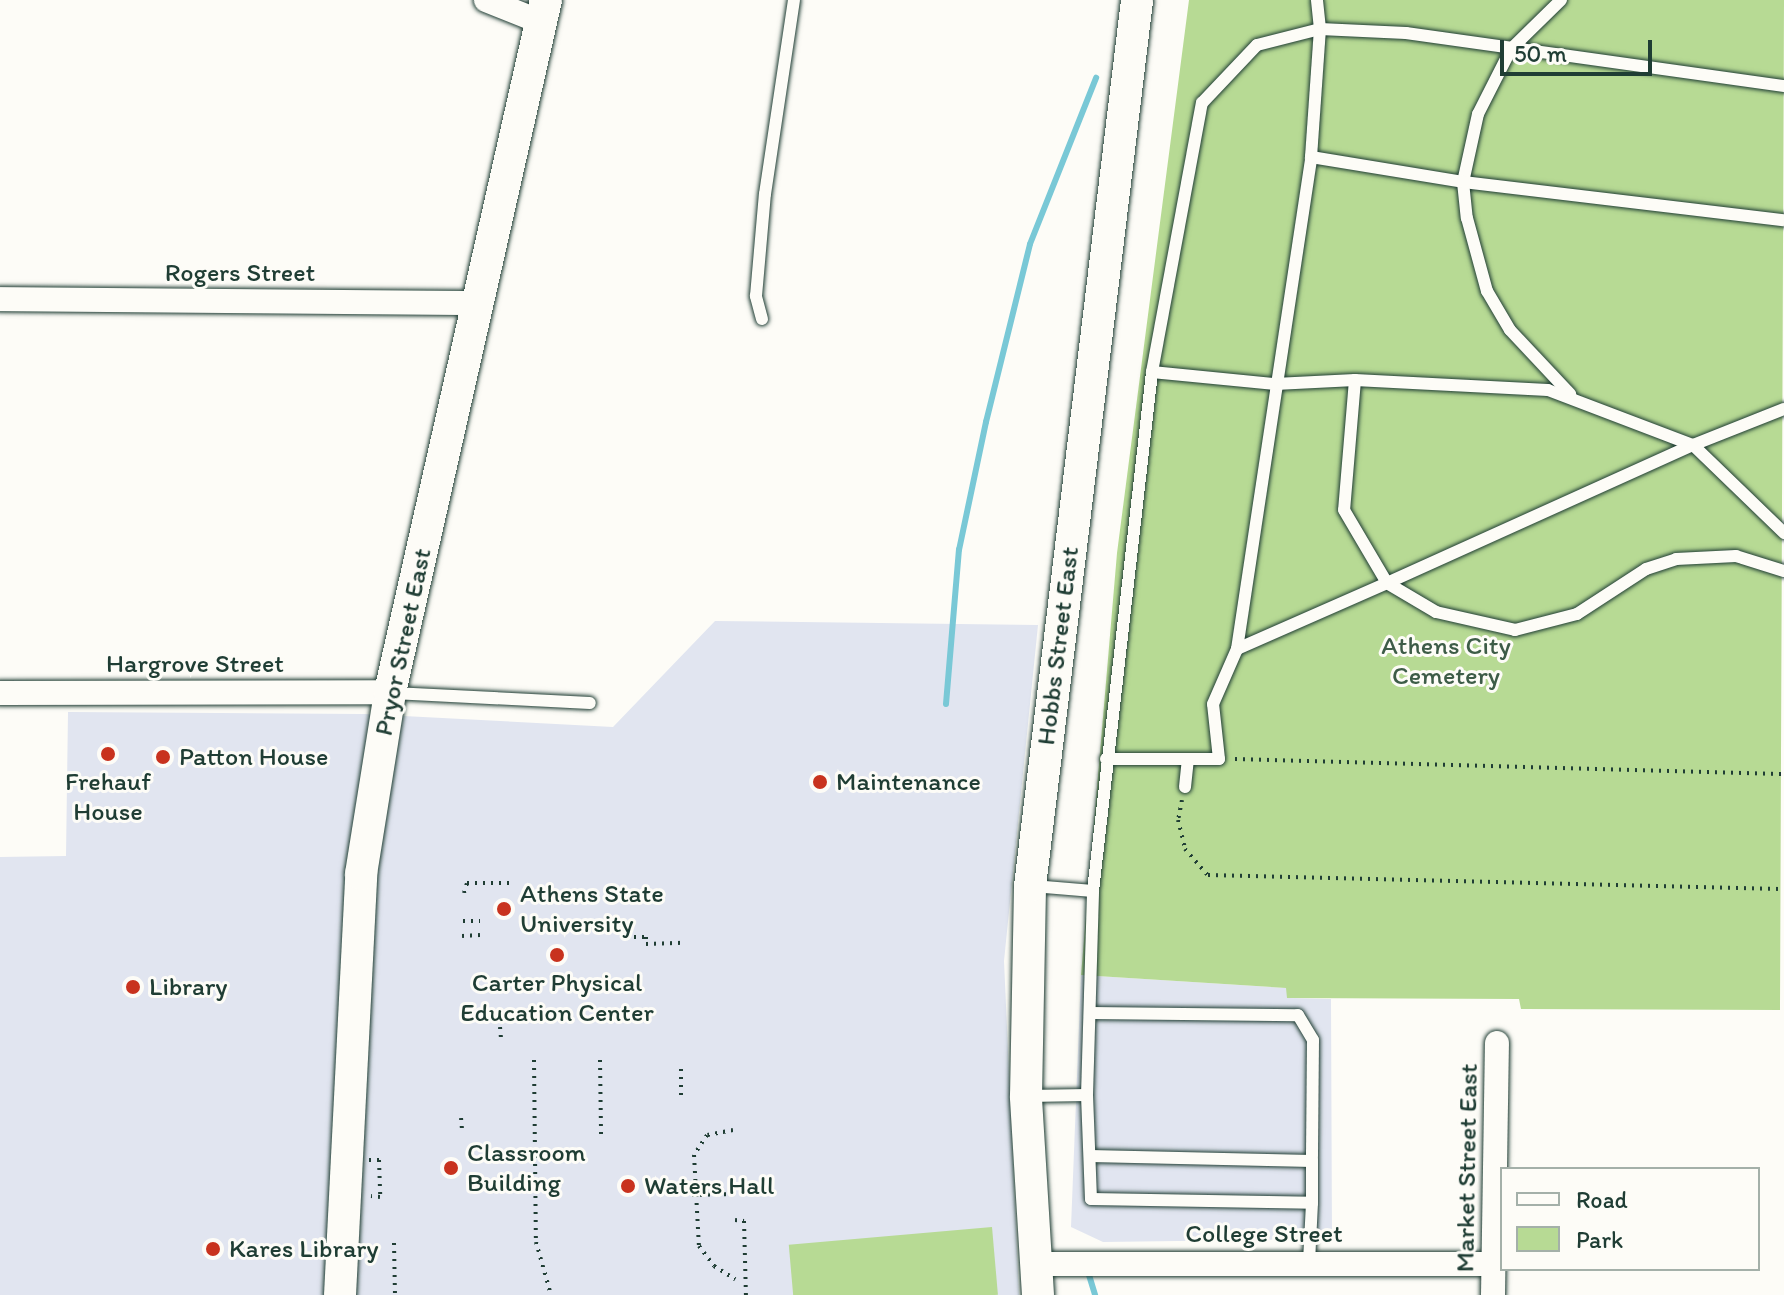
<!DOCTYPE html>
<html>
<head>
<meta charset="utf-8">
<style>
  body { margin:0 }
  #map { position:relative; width:1784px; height:1295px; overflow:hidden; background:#fdfcf7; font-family:Itim,sans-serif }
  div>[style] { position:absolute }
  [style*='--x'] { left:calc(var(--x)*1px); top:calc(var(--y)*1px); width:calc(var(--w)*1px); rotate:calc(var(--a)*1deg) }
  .built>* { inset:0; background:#e1e5f0 }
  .green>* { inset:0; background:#b7da94; transform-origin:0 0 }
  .stream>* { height:6px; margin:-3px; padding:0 3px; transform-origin:3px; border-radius:3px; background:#79c8d6 }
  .path>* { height:4px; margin-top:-2px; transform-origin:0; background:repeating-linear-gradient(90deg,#1f3d34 0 2px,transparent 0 8px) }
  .roads { filter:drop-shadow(0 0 2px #1f3d34) drop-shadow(0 0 2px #1f3d34) }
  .lane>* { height:12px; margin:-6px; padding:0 6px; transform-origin:6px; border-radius:6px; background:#fdfcf7 }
  .street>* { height:24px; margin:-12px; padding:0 12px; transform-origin:12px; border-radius:12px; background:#fdfcf7 }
  .secondary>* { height:32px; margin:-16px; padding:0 16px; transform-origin:16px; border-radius:16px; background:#fdfcf7 }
  .dots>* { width:22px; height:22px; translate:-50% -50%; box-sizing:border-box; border:4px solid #fdfcf7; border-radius:50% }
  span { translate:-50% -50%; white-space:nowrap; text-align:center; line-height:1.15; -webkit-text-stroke:6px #fdfcf7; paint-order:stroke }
  .street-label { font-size:26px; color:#1f3d34 }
  .park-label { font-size:26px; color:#3d5c47 }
  .poi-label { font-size:26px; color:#1f3d34 }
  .left { translate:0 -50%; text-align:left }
  .legend { position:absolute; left:1500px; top:1167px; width:260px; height:104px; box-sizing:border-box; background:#fdfcf7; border:2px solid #a4b0a9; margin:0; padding:10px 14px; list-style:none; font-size:24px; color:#1f3d34 }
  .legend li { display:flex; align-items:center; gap:16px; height:40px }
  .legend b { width:40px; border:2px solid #a4b0a9 }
  .scale { position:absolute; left:1500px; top:40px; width:152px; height:36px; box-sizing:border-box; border:4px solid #1f3d34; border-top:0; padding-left:10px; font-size:24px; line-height:28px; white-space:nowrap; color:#1f3d34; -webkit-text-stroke:6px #fdfcf7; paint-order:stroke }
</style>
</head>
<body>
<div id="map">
  <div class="built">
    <i style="clip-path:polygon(715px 621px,1038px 625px,1004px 961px,1019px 1295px,0 1295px,0 857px,66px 856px,68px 712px,365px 714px,613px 727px)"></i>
    <i style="clip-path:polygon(1081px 975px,1287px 988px,1288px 998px,1331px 999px,1332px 1239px,1103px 1242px,1071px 1227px)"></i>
  </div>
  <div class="green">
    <i style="clip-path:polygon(1189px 0,1784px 0,1780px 1010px,1521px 1009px,1519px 999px,1287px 998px,1286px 988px,1081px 975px,1117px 553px)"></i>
    <i style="left:992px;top:1227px;width:68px;height:204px;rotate:85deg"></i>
  </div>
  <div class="stream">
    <i style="--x:946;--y:704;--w:155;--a:-85.2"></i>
    <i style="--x:959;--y:550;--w:131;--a:-78.1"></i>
    <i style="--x:986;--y:422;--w:183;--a:-76.1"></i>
    <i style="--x:1030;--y:244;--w:179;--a:-68.3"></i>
    <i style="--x:1089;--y:1275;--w:21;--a:73"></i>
  </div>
  <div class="path">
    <i style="--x:1235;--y:759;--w:549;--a:1.57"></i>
    <i style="--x:1182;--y:800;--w:20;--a:101"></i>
    <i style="--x:1178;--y:820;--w:30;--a:76"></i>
    <i style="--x:1185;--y:849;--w:35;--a:49"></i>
    <i style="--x:1208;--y:875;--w:576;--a:1.39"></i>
    <i style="--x:464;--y:893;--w:10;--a:-73"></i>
    <i style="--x:467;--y:883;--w:44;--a:0"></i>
    <i style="--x:634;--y:896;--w:26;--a:-13"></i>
    <i style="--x:463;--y:921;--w:17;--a:0"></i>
    <i style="--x:462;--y:936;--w:18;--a:-3"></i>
    <i style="--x:634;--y:937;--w:12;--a:0"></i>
    <i style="--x:646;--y:937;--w:7;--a:90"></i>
    <i style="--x:646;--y:944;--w:38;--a:-2"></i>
    <i style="--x:500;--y:1027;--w:11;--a:85"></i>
    <i style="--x:534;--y:1060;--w:182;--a:89.4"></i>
    <i style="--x:536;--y:1242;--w:55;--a:74.2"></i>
    <i style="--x:600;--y:1060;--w:75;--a:89.2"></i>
    <i style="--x:681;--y:1069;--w:28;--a:90"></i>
    <i style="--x:461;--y:1118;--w:12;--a:85"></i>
    <i style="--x:733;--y:1130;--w:26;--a:169"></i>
    <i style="--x:707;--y:1135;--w:24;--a:123"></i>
    <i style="--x:694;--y:1155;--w:91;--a:86.9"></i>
    <i style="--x:699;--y:1246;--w:25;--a:53"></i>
    <i style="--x:714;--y:1266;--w:25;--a:32"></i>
    <i style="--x:369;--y:1160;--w:10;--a:0"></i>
    <i style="--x:379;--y:1160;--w:37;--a:88"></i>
    <i style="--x:380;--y:1197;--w:9;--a:-174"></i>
    <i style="--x:692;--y:1195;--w:43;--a:-1.3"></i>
    <i style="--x:735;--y:1220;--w:9;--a:6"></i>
    <i style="--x:744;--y:1221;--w:74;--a:88.5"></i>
    <i style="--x:394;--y:1243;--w:52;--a:88.9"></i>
  </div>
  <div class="roads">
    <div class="lane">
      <i style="--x:1561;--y:0;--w:70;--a:135.6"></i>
      <i style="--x:1511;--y:49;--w:73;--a:116.9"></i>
      <i style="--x:1478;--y:114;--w:70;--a:102.4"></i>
      <i style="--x:1463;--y:182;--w:36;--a:84"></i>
      <i style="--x:1467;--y:218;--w:76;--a:74.7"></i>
      <i style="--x:1487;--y:291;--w:45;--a:59.5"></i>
      <i style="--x:1510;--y:330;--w:88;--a:46.8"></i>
      <i style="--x:1311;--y:157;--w:154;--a:9.3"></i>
      <i style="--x:1463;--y:182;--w:323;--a:6.8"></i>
      <i style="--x:762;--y:319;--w:24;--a:-105"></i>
      <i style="--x:756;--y:296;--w:102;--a:-85"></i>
      <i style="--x:765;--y:194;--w:196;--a:-81.5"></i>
      <i style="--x:1152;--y:372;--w:274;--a:-79.5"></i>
      <i style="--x:1202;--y:103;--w:80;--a:-46.5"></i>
      <i style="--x:1257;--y:45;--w:65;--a:-14.3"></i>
      <i style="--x:1320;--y:29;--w:29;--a:-96"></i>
      <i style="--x:1355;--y:380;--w:130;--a:94.8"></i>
      <i style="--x:1344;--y:510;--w:85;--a:59.5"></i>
      <i style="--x:1387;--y:583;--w:336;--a:-24.3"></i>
      <i style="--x:1693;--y:445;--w:127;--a:44"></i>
      <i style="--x:1237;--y:649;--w:164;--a:-23.7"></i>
      <i style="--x:1387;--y:583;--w:57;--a:30.6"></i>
      <i style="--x:1436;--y:612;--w:81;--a:12.8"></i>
      <i style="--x:1515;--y:630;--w:64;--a:-14.5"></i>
      <i style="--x:1577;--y:614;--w:82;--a:-33.1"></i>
      <i style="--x:1646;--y:569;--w:32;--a:-18"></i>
      <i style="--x:1676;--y:559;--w:60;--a:-2.9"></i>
      <i style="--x:1736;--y:556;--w:50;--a:17.4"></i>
      <i style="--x:393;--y:693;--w:197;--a:2.9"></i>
      <i style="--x:1106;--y:759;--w:113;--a:0"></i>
      <i style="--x:1219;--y:759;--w:55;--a:-96.2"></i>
      <i style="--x:1213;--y:704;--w:60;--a:-66.4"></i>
      <i style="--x:1237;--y:649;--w:498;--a:-81.4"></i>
      <i style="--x:1311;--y:157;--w:128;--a:-86"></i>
      <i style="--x:1320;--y:29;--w:86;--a:2.7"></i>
      <i style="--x:1406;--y:33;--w:382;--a:8"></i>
      <i style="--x:1185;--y:787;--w:28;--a:-84"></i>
      <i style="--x:1033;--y:886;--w:60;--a:4.8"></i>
      <i style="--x:1093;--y:891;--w:522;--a:-83.51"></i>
      <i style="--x:1152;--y:372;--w:124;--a:5.6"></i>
      <i style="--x:1275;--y:384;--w:80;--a:-2.9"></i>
      <i style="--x:1355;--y:380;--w:193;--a:3"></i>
      <i style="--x:1548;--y:390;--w:155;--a:20.8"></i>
      <i style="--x:1693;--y:445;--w:98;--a:-21.6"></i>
      <i style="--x:1091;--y:1013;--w:207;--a:0.6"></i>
      <i style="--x:1298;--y:1015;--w:29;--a:59"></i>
      <i style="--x:1313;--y:1040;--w:121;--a:90.5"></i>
      <i style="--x:1087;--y:1095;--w:204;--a:-88.3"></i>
      <i style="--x:1027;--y:1096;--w:60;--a:-1"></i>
      <i style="--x:1087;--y:1095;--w:104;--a:87.8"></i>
      <i style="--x:1091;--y:1199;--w:221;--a:1"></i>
      <i style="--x:1312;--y:1203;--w:60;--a:92.9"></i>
      <i style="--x:1090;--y:1156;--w:222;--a:1.3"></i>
      <i style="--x:1312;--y:1161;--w:42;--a:90"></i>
    </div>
    <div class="street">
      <i style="--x:486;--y:0;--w:59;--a:21.8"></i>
      <i style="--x:0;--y:299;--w:480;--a:0.5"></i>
      <i style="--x:0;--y:693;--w:390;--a:-0.1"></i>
      <i style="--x:1035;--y:1264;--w:458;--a:0"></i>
      <i style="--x:1493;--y:1295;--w:252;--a:-89.1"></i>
    </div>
    <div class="secondary">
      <i style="--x:340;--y:1295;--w:422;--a:-87.1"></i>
      <i style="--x:361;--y:874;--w:184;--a:-80.9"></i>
      <i style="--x:390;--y:692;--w:709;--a:-77.3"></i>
      <i style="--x:1038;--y:1295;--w:199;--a:-93.5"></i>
      <i style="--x:1026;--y:1096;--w:210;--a:-88.9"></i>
      <i style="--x:1030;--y:886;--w:892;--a:-83.11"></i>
    </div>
  </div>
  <div class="dots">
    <i style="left:108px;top:754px;background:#c8321e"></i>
    <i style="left:163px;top:757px;background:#c8321e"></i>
    <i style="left:820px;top:782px;background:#c8321e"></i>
    <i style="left:504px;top:909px;background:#c8321e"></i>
    <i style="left:557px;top:955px;background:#c8321e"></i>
    <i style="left:133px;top:987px;background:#c8321e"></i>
    <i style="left:451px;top:1168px;background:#c8321e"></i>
    <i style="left:628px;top:1186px;background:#c8321e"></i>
    <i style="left:213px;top:1249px;background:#c8321e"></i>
  </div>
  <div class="street-label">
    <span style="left:240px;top:273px">Rogers Street</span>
    <span style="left:403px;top:642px;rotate:-78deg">Pryor Street East</span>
    <span style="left:1058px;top:646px;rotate:-83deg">Hobbs Street East</span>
    <span style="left:195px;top:664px">Hargrove Street</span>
    <span style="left:1467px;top:1168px;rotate:-89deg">Market Street East</span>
    <span style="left:1264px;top:1234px">College Street</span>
  </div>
  <div class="park-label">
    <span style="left:1446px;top:661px">Athens City<br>Cemetery</span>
  </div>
  <div class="poi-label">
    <span class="left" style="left:179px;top:757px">Patton House</span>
    <span style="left:108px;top:797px">Frehauf<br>House</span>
    <span class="left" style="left:836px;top:782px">Maintenance</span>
    <span class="left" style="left:520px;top:909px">Athens State<br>University</span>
    <span style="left:557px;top:998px">Carter Physical<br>Education Center</span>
    <span class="left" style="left:149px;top:987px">Library</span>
    <span class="left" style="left:467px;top:1168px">Classroom<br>Building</span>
    <span class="left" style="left:644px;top:1186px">Waters Hall</span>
    <span class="left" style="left:229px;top:1249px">Kares Library</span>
  </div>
  <ul class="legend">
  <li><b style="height:10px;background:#fdfcf7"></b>Road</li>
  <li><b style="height:22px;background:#b7da94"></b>Park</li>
  </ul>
  <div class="scale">50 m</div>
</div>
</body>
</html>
